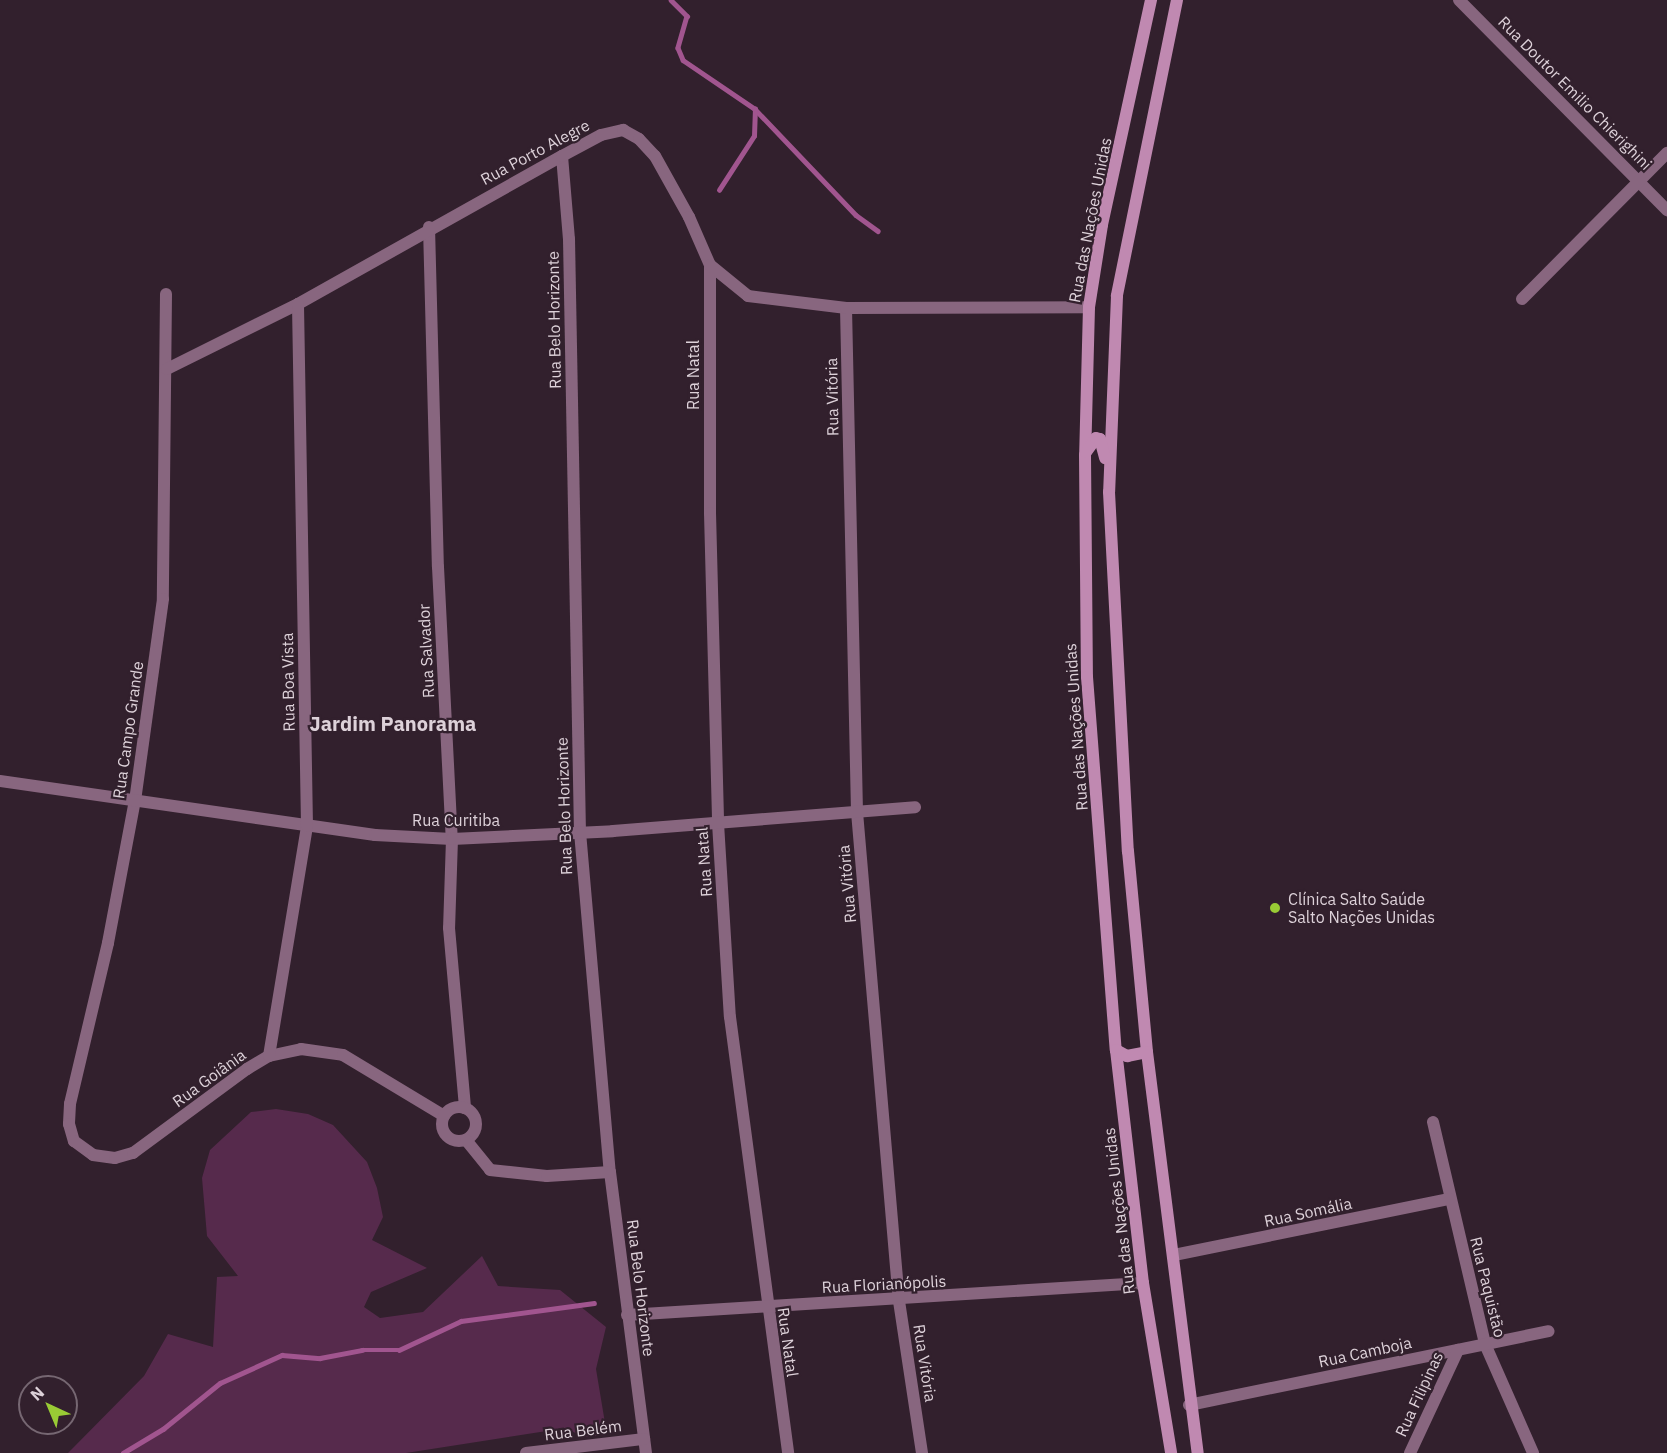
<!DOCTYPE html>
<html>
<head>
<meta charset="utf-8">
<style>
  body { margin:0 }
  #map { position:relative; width:1667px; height:1453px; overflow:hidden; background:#32202d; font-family:"IBM Plex Sans",sans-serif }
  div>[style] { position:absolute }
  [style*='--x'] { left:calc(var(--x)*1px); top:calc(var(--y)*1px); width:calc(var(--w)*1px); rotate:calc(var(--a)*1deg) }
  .green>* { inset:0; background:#562a4c }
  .stream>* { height:4.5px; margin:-2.25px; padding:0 2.25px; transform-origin:2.25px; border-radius:2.25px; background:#a1558f }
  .minor>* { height:12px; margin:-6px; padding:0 6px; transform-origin:6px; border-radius:6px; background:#88667f }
  .minor>.ring { margin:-6px; padding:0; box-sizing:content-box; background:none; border:12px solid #88667f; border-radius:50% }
  .secondary>* { height:12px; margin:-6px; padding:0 6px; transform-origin:6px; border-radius:6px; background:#c089b1 }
  .dots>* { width:16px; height:16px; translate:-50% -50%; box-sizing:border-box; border:3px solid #32202d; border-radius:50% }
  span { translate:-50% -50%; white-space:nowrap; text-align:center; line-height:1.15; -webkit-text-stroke:4.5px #32202d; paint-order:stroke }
  .street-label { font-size:16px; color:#ddd1d9 }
  .poi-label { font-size:16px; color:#ddd1d9 }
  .left { translate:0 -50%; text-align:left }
  .quarter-label { font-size:20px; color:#ddd1d9; font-weight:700 }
  .north { position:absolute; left:18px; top:1375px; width:60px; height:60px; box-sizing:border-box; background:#32202d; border:2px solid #766772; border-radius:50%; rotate:316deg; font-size:16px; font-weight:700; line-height:24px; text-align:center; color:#ddd1d9 }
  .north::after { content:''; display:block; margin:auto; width:21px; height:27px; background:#99cb35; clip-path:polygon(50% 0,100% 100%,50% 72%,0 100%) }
</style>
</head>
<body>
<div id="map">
  <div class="green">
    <i style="clip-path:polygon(276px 1109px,308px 1114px,333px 1125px,367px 1162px,377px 1188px,383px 1217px,372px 1240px,427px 1268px,371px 1292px,364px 1307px,380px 1318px,423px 1312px,482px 1256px,498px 1286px,560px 1290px,606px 1327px,596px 1369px,607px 1435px,583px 1437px,566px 1428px,406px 1453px,68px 1453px,144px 1376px,168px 1334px,213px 1347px,217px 1277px,238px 1276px,207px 1236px,202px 1178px,210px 1150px,251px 1112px)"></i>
  </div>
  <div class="stream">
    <i style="--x:671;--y:0;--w:23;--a:45"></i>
    <i style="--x:687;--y:16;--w:33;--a:106"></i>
    <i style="--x:678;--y:48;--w:13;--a:67"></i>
    <i style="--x:683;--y:60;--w:87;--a:34.2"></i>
    <i style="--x:755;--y:109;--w:146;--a:46.4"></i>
    <i style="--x:856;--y:215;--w:27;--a:36"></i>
    <i style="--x:719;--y:190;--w:64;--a:-57.1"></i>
    <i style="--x:754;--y:136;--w:27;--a:-88"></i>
    <i style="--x:123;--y:1453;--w:47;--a:-31"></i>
    <i style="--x:163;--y:1429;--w:73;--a:-38.9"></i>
    <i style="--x:220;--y:1383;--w:68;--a:-24.3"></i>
    <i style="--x:282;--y:1355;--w:38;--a:5"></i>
    <i style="--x:320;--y:1358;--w:43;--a:-10.8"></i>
    <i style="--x:362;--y:1350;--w:37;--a:0"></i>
    <i style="--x:399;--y:1350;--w:68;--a:-25.1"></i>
    <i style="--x:461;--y:1321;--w:134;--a:-7.7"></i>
  </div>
  <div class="minor">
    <i style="--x:1459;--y:0;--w:296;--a:45.3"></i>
    <i style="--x:562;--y:156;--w:83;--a:85.2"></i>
    <i style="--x:569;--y:239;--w:593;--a:88.94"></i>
    <i style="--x:580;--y:832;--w:341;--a:85"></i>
    <i style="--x:610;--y:1172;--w:283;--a:82.7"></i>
    <i style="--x:429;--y:227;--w:340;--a:88.5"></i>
    <i style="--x:438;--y:567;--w:272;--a:87.1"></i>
    <i style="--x:452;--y:839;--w:89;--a:91.9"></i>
    <i style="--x:449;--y:928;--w:181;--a:84.9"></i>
    <i style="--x:710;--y:265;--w:248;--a:90"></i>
    <i style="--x:710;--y:513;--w:310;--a:88.5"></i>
    <i style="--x:718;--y:823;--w:194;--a:86.5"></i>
    <i style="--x:730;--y:1017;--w:440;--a:82.4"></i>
    <i style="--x:166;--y:294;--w:305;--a:90.6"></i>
    <i style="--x:163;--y:599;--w:203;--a:97.9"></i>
    <i style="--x:135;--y:800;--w:146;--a:100.7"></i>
    <i style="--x:108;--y:943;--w:165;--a:103.3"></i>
    <i style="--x:70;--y:1104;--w:20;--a:93"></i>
    <i style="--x:69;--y:1124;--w:18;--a:74"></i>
    <i style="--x:74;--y:1141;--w:24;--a:36"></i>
    <i style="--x:93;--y:1155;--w:22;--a:8"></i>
    <i style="--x:115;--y:1158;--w:19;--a:-16"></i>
    <i style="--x:133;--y:1153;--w:142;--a:-36.4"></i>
    <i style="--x:247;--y:1069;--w:26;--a:-31"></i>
    <i style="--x:269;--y:1056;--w:33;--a:-12"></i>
    <i style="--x:301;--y:1049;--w:42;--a:8.1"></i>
    <i style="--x:343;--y:1055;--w:118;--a:31.1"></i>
    <i style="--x:1522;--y:299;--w:206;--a:-45.2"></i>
    <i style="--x:846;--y:308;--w:504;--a:88.75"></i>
    <i style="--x:857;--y:812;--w:491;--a:85.1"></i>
    <i style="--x:899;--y:1301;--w:154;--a:81.4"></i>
    <i style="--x:167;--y:369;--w:146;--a:-26.4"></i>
    <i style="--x:298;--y:304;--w:303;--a:-29.3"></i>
    <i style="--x:562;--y:156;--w:44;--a:-28.3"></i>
    <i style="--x:601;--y:135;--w:23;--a:-13"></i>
    <i style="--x:623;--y:130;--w:18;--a:29"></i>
    <i style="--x:639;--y:139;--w:23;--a:47"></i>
    <i style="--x:655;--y:156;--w:70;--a:60.9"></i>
    <i style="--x:689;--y:217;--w:52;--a:66.4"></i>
    <i style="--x:710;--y:265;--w:49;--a:39.2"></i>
    <i style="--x:748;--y:296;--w:99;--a:7"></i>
    <i style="--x:846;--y:308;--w:243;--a:-0.2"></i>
    <i style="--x:0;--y:781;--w:379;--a:8.2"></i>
    <i style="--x:375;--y:835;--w:77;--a:3"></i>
    <i style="--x:452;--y:839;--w:161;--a:-2.8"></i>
    <i style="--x:613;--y:831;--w:303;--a:-4.5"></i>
    <i style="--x:269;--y:1056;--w:233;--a:-80.6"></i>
    <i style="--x:307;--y:826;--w:522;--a:-90.99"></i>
    <i class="ring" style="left:442px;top:1107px;width:22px;height:22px"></i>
    <i style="--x:1433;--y:1122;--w:228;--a:76.8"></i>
    <i style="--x:1485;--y:1344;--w:119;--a:66.2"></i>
    <i style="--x:466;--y:1140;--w:38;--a:51"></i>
    <i style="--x:490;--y:1170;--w:57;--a:6"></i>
    <i style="--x:547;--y:1176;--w:63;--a:-3.6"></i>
    <i style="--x:1174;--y:1255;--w:281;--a:-11.5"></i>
    <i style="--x:627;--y:1315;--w:517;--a:-3.55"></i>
    <i style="--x:1189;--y:1405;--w:367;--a:-11.6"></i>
    <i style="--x:526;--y:1453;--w:119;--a:-6.8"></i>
    <i style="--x:1410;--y:1453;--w:114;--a:-65"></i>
  </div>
  <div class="secondary">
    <i style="--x:1151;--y:0;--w:230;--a:102.3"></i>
    <i style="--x:1102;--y:225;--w:83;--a:99"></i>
    <i style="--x:1089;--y:307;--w:148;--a:91.5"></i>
    <i style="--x:1085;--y:455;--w:222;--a:89.5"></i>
    <i style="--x:1087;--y:677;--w:374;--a:85.6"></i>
    <i style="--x:1116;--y:1050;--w:235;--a:83.4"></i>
    <i style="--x:1143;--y:1283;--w:172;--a:80.6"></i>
    <i style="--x:1177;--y:0;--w:302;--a:101.5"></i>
    <i style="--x:1117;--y:296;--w:196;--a:92.3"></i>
    <i style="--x:1109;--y:492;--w:360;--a:87"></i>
    <i style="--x:1128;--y:851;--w:202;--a:84.6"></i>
    <i style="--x:1147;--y:1052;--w:404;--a:82.8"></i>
    <i style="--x:1086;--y:452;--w:17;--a:-54"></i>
    <i style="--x:1096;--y:438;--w:4;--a:14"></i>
    <i style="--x:1100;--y:439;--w:20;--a:75"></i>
    <i style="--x:1116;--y:1050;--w:13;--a:29"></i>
    <i style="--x:1127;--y:1056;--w:20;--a:-11"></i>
  </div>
  <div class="dots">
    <i style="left:1275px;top:908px;background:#99cb35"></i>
  </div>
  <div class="street-label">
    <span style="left:1575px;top:93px;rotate:45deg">Rua Doutor Emilio Chierighini</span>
    <span style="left:535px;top:152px;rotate:-28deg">Rua Porto Alegre</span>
    <span style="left:1090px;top:220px;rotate:-79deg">Rua das Nações Unidas</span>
    <span style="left:554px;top:320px;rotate:-91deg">Rua Belo Horizonte</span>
    <span style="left:693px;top:375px;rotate:-90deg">Rua Natal</span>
    <span style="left:832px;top:397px;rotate:-91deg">Rua Vitória</span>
    <span style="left:426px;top:651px;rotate:-93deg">Rua Salvador</span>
    <span style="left:288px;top:682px;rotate:-91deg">Rua Boa Vista</span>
    <span style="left:1076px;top:727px;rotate:-94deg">Rua das Nações Unidas</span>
    <span style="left:128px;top:730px;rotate:-82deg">Rua Campo Grande</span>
    <span style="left:564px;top:806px;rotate:-92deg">Rua Belo Horizonte</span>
    <span style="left:456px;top:820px">Rua Curitiba</span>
    <span style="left:704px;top:862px;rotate:-94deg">Rua Natal</span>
    <span style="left:847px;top:884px;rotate:-95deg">Rua Vitória</span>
    <span style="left:209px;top:1078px;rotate:-36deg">Rua Goiânia</span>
    <span style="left:1119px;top:1211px;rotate:-97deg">Rua das Nações Unidas</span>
    <span style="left:1308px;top:1212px;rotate:-12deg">Rua Somália</span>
    <span style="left:884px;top:1284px;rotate:-3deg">Rua Florianópolis</span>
    <span style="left:1488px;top:1287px;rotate:76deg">Rua Paquistão</span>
    <span style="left:641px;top:1288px;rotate:83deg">Rua Belo Horizonte</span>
    <span style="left:788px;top:1342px;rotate:82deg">Rua Natal</span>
    <span style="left:1365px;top:1352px;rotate:-12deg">Rua Camboja</span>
    <span style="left:925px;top:1363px;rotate:81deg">Rua Vitória</span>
    <span style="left:1419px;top:1394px;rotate:-65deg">Rua Filipinas</span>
    <span style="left:583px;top:1430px;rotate:-7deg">Rua Belém</span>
  </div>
  <div class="poi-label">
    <span class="left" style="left:1288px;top:908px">Clínica Salto Saúde<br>Salto Nações Unidas</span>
  </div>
  <div class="quarter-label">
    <span style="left:393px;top:723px">Jardim Panorama</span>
  </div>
  <div class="north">N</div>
</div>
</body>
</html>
